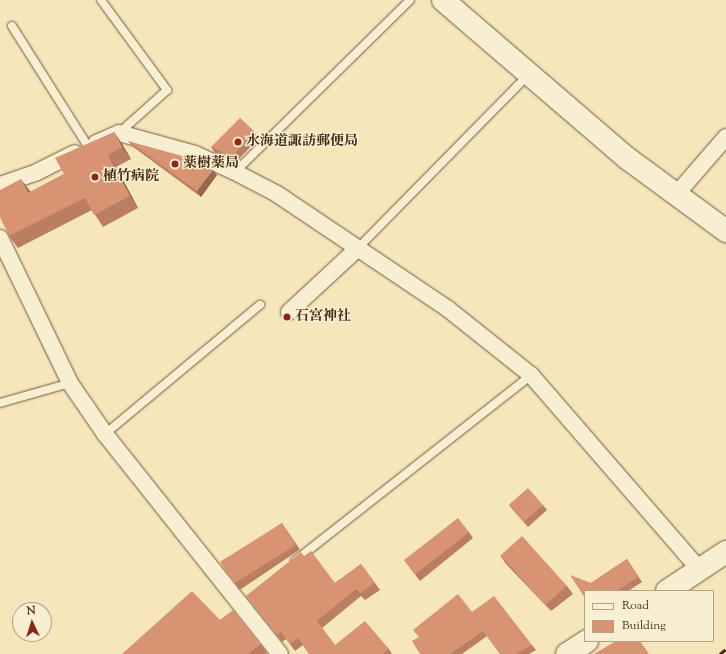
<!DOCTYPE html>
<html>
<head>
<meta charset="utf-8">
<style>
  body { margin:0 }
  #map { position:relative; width:726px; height:654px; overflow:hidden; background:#f5e6bb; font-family:"Sorts Mill Goudy","Noto Serif JP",serif }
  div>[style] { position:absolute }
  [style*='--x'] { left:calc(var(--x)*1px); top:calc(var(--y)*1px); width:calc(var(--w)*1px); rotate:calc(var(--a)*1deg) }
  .roads { filter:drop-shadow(0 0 1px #73583a) drop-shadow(0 0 1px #73583a) }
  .lane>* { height:8px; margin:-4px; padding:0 4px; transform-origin:4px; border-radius:4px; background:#f8efd3 }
  .street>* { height:16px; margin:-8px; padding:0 8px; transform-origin:8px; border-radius:8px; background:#f8efd3 }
  .secondary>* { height:22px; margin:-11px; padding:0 11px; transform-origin:11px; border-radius:11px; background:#f8efd3 }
  .rail>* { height:3px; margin-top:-1.5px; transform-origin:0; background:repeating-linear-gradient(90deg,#48290f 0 7px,transparent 0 14px) }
  .wall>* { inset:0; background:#ba7e62; transform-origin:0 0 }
  .shaded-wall>* { inset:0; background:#976750 }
  .building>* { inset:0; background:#d89372; transform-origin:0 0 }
  .dots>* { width:11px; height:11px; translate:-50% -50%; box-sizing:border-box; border:2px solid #f8efd3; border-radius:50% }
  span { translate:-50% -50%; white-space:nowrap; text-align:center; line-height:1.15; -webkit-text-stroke:3px #f8efd3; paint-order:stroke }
  .poi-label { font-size:14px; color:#48290f; font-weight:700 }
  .left { translate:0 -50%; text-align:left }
  .legend { position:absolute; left:584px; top:590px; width:130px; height:52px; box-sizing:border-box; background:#f8efd3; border:1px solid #b2a085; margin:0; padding:5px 7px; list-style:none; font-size:12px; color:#48290f }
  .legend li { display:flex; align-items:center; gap:8px; height:20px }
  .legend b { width:20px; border:1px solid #b2a085 }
  .north { position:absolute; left:12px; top:602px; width:40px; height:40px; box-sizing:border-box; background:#f8efd3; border:1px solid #b2a085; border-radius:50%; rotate:356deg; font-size:11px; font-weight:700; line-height:16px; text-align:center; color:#48290f }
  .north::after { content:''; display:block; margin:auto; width:14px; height:18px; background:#8f2418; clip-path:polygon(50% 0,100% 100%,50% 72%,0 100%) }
</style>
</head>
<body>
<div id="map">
  <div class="roads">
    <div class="lane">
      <i style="--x:101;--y:0;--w:112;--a:53.7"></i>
      <i style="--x:167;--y:90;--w:64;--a:138.1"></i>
      <i style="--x:12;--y:26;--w:142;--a:57.7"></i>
      <i style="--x:235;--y:172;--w:245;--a:-44.5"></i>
      <i style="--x:358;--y:248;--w:243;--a:-45.5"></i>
      <i style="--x:0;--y:403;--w:73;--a:-15.9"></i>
      <i style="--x:105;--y:434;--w:202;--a:-39.8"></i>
      <i style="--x:295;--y:561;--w:300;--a:-38.2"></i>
    </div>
    <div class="street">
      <i style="--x:96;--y:143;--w:25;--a:-23"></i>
      <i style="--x:119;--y:133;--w:79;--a:15.4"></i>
      <i style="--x:195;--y:154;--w:44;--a:24.2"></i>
      <i style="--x:235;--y:172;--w:47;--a:27.6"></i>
      <i style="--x:277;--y:194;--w:206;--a:33.9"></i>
      <i style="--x:448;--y:309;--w:106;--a:38.5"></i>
      <i style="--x:531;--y:375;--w:258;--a:49.1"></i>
      <i style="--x:0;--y:185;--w:39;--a:-19"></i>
      <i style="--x:37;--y:172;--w:42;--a:-26.6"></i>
      <i style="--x:675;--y:196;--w:78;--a:-49.2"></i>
      <i style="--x:0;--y:238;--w:161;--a:64.2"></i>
      <i style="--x:70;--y:383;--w:62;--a:55.5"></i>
      <i style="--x:105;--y:434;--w:281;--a:51.5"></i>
      <i style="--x:289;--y:312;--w:94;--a:-42.8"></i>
    </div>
    <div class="secondary">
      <i style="--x:443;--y:0;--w:244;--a:40.7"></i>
      <i style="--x:628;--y:159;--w:122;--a:36.3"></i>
      <i style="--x:667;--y:591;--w:71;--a:-33.5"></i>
      <i style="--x:567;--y:654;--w:24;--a:-33"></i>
    </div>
  </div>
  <div class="rail">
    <i style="--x:720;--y:654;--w:8;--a:-40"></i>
  </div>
  <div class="wall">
    <i style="clip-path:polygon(114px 132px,122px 144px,131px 159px,116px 167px,138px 208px,103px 227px,92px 210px,18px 248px,9px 236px,30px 192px,64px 174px)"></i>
    <i style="clip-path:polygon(255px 132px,259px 138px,235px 163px,215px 153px,211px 147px)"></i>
    <i style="clip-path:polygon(128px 141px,217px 175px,201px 197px,132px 146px)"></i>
    <i style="clip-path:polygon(509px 505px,543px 505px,547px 510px,528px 527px,513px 510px)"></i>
    <i style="left:282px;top:523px;width:32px;height:73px;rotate:56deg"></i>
    <i style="clip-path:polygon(469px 532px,473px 538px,420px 581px,404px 560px)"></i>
    <i style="clip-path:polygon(500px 555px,567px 586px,573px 594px,551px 611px,506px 564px)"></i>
    <i style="clip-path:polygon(304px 556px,335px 583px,361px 564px,380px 590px,365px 600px,361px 596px,322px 628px,335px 645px,389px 649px,392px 654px,309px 654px,303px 645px,295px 651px,286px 639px,282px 642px,246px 596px)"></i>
    <i style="clip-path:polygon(627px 559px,642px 582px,628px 591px,585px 591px,591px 583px)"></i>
    <i style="clip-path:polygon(472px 612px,532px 645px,536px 650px,529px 654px,500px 654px,487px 636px,462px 654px,420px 654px)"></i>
    <i style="clip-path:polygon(220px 620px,261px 644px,267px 653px,266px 654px,122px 654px)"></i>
  </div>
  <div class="shaded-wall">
    <i style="clip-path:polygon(114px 132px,122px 144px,131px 159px,122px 147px)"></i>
    <i style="clip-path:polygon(108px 155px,116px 167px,138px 208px,130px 196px)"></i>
    <i style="clip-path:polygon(213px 170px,217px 175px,201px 197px,197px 191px)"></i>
    <i style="clip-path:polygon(21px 179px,30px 191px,37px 205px,28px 193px)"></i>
  </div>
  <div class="building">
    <i style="clip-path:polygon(240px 118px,255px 132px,231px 157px,211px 147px)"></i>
    <i style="clip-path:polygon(114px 132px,122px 147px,108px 155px,130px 196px,94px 215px,85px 198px,9px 236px,0 217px,0 190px,21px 179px,28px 193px,64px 174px,55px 158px)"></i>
    <i style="clip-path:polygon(128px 141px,186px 157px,213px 170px,197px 191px)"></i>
    <i style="left:528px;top:488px;width:23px;height:25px;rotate:49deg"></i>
    <i style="left:458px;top:518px;width:18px;height:68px;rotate:52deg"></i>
    <i style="left:282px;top:523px;width:26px;height:73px;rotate:58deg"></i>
    <i style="left:522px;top:536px;width:67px;height:29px;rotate:48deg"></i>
    <i style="clip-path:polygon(311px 551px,335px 583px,361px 564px,375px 583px,360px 593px,356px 589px,317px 621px,335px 645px,365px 621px,389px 649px,383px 654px,309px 654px,298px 638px,290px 644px,281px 632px,277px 635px,246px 596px,301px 552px,304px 556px)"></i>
    <i style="clip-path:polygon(627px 559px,638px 577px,617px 591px,585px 591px,585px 598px,570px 575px,591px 583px)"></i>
    <i style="clip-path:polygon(192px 591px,220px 620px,233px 610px,261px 644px,248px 654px,122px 654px)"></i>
    <i style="clip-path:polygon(458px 594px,472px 612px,494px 596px,532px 645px,516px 654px,500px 654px,483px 631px,450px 654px,420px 654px,412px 641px,419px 637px,413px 630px)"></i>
    <i style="clip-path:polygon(616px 641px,640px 641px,649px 654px,594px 654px)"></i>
  </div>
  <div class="dots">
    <i style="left:238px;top:142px;background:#8f2418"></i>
    <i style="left:175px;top:164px;background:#8f2418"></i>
    <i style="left:95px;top:177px;background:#8f2418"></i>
    <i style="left:287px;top:317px;background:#8f2418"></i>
  </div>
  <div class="poi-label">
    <span class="left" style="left:246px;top:142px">水海道諏訪郵便局</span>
    <span class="left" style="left:183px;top:164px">薬樹薬局</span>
    <span class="left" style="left:103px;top:177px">植竹病院</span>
    <span class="left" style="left:295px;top:317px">石宮神社</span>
  </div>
  <ul class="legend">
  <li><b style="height:5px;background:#f8efd3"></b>Road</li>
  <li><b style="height:11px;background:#d89372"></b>Building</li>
  </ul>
  <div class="north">N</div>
</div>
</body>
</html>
